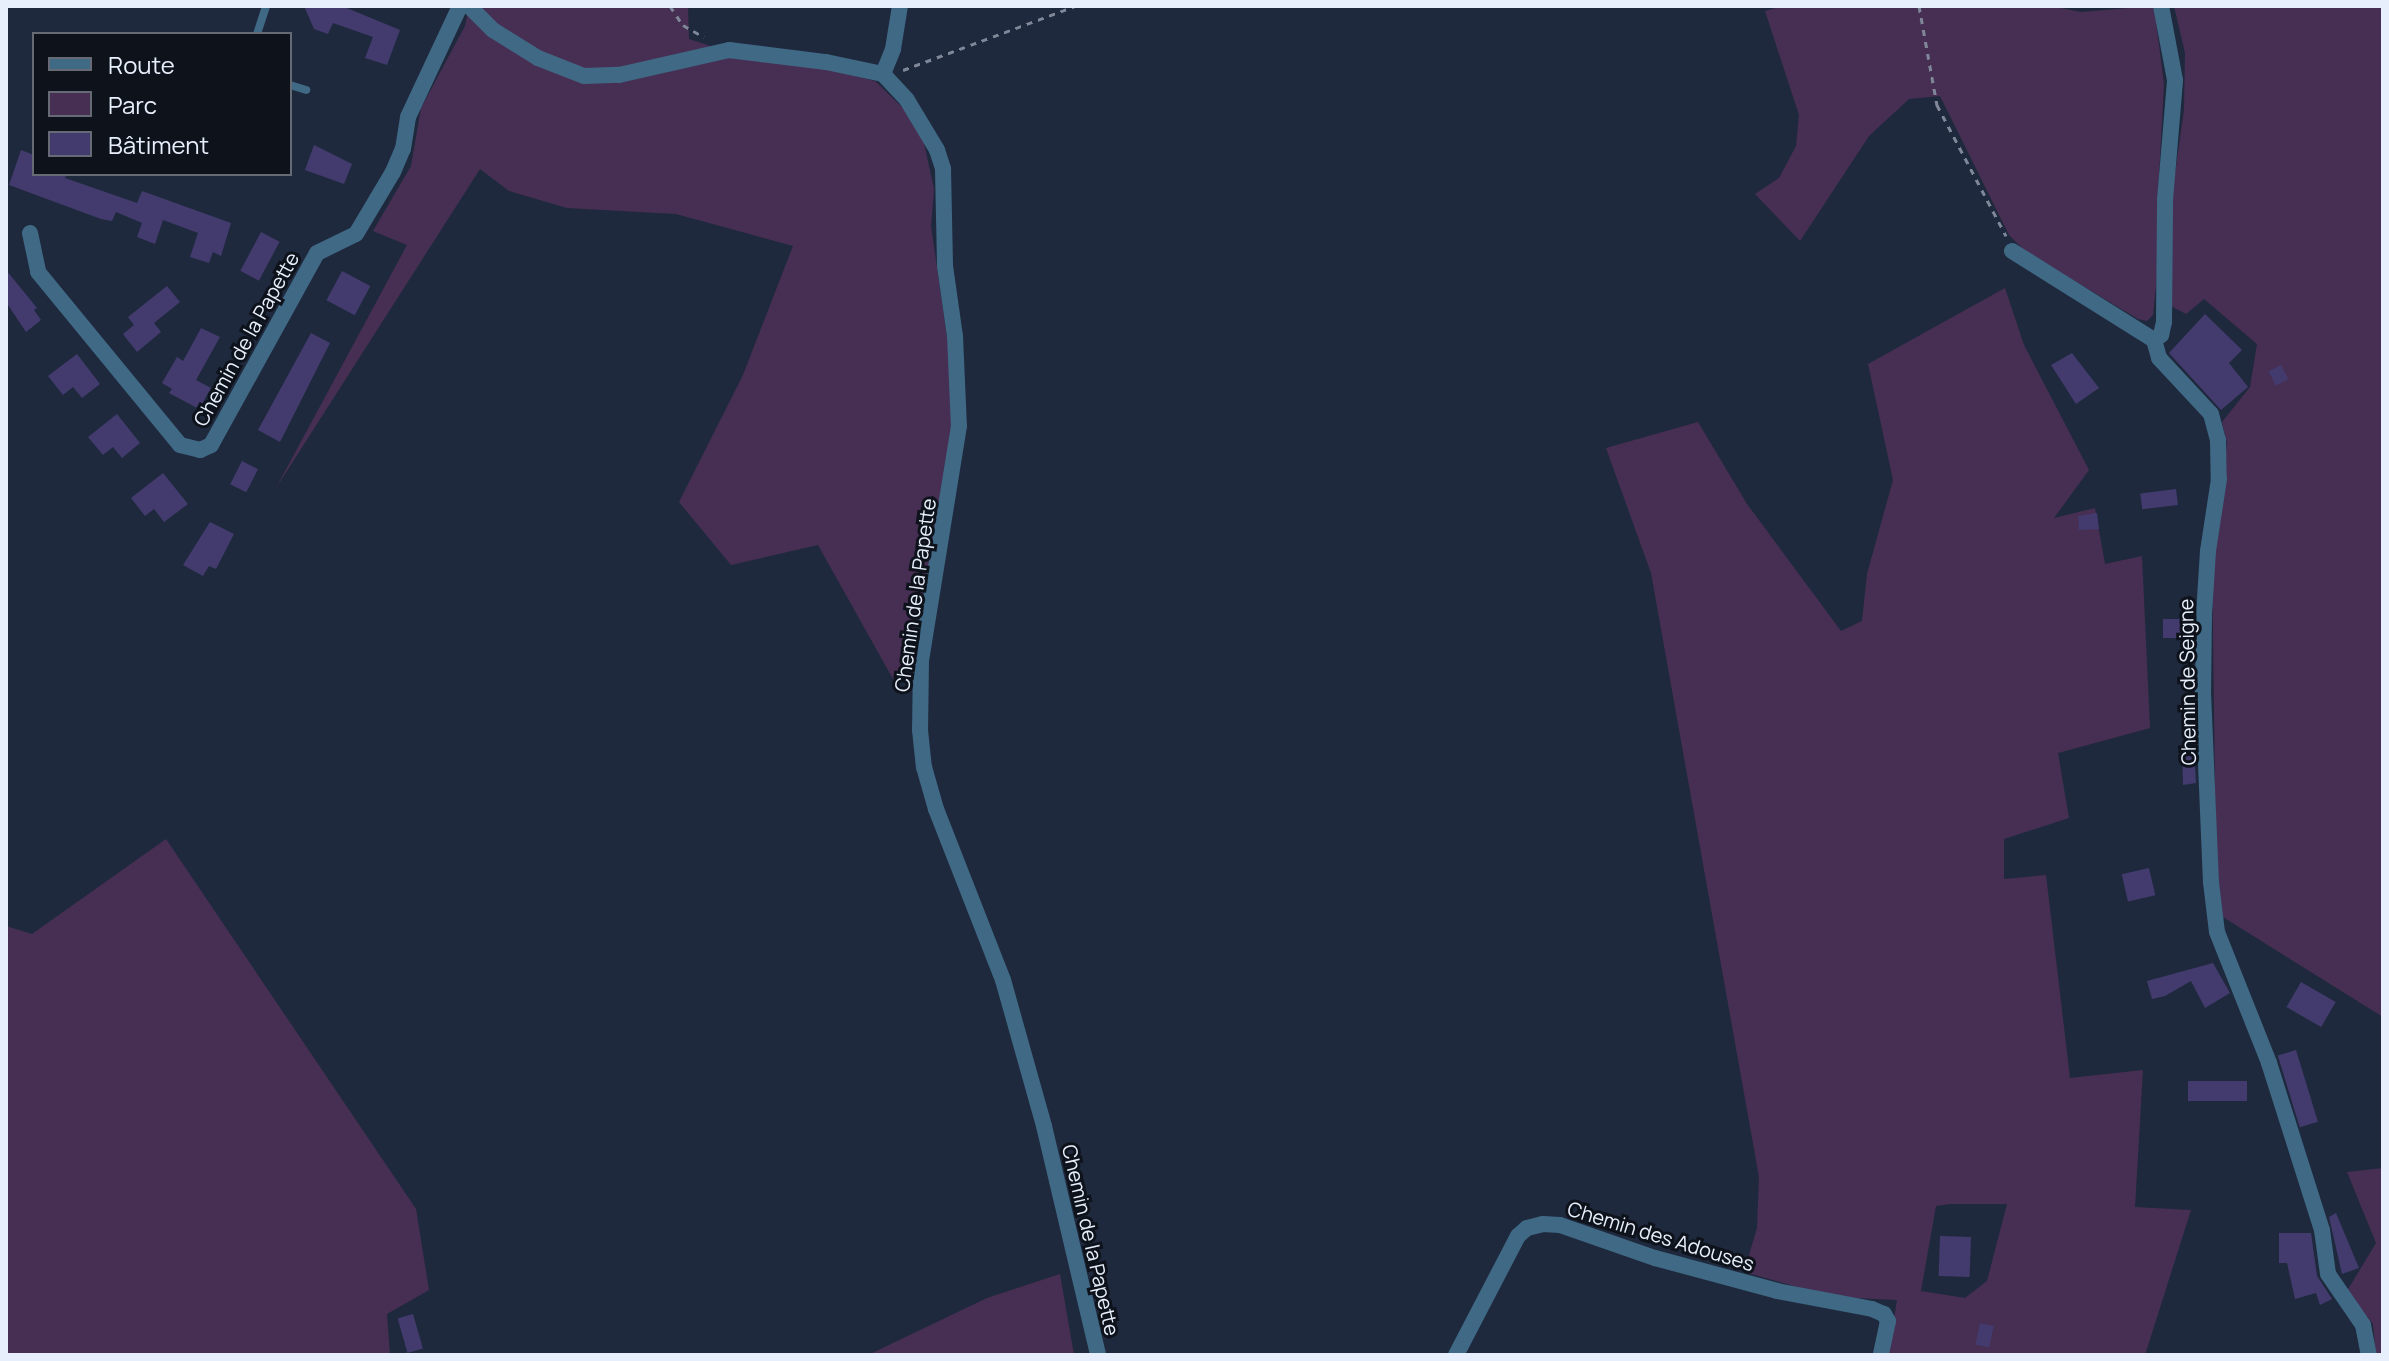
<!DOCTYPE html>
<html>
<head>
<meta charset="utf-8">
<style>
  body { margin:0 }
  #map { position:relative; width:2389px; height:1361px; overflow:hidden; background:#1f293d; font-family:Manrope,sans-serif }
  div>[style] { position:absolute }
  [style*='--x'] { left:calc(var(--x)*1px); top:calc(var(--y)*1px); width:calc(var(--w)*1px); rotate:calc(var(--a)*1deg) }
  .green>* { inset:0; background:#472f54 }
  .building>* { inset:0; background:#433b6e; transform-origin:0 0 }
  .path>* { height:3px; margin-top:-1.5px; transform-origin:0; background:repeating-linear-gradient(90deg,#7f8798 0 6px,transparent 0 12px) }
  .lane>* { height:8px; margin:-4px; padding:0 4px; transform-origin:4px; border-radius:4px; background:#3f6985 }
  .street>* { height:16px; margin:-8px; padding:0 8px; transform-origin:8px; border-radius:8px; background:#3f6985 }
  span { translate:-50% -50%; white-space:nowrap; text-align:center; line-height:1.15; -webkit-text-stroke:6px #0e121b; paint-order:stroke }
  .street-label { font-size:20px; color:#e8effc }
  .frame { position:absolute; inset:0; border:8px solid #e8effc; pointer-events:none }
  .legend { position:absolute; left:32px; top:32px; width:260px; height:144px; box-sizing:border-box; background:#0e121b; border:2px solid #656a75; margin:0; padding:10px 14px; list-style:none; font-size:24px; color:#e8effc }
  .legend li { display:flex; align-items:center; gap:16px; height:40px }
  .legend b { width:40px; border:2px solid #656a75 }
</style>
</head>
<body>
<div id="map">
  <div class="green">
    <i style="clip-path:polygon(469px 6px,688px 6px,689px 39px,756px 61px,823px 68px,875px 81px,903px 108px,924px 143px,934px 189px,931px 226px,954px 386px,954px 436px,909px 667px,893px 679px,818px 545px,731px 565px,679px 502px,743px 375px,793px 246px,676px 214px,567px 208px,509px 191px,480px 169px,276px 488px,407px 245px,373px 231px,411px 166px,421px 108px,465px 26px)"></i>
    <i style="clip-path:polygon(1783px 6px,2050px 6px,2081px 12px,2154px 6px,2164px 84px,2157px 211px,2159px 256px,2153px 315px,2147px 321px,2138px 319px,2025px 251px,2009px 235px,1940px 96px,1909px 99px,1869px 136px,1800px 241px,1755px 194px,1779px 178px,1796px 146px,1799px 115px,1765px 11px)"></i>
    <i style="clip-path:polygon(2174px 6px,2383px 6px,2383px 1017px,2223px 917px,2216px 859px,2212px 561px,2227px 443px,2222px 422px,2250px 387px,2257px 344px,2204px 299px,2186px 314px,2171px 306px,2172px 195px,2184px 110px,2185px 53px)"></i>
    <i style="clip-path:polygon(evenodd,2005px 288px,2024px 345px,2089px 470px,2054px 518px,2095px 508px,2105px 564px,2142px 556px,2150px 728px,2058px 753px,2069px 818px,2004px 839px,2004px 879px,2046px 875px,2070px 1078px,2143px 1070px,2135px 1207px,2191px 1210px,2145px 1355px,1888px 1355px,1897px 1300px,1834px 1297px,1744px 1272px,1757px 1228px,1759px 1177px,1651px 573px,1606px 448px,1698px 422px,1747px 504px,1841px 631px,1862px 621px,1867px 574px,1893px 480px,1868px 364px,2005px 288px,1950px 1204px,2007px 1204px,1987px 1281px,1965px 1298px,1921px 1291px,1936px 1206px,1950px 1204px)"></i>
    <i style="clip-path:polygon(166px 839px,416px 1209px,429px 1290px,387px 1314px,390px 1355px,6px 1355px,6px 926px,32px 934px)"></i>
    <i style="clip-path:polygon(2383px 1168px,2383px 1355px,2376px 1355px,2373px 1324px,2347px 1291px,2376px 1243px,2347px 1172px)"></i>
    <i style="clip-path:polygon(1060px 1274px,1074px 1355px,868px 1355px,987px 1298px)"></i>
  </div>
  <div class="building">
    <i style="clip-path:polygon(304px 6px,342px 6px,400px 30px,387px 65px,365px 58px,373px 37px,333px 23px,328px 34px,314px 29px)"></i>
    <i style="clip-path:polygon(314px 145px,352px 164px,344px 184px,305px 170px)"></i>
    <i style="clip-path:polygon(21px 150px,34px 155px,34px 174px,67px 174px,65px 178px,137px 203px,142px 191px,231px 223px,221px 256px,213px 252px,209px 263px,190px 257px,198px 233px,163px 220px,155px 244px,137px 237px,142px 223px,116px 212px,112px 221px,101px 219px,9px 185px)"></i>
    <i style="left:261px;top:232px;width:21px;height:44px;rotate:28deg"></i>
    <i style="clip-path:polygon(6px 270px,37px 308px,34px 310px,41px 320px,26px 332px,6px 302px)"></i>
    <i style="left:342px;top:271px;width:32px;height:33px;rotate:28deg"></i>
    <i style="clip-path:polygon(167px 286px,180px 302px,154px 323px,161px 332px,137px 352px,123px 334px,134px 325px,128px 317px)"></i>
    <i style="clip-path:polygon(2205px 314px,2242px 350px,2229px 363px,2248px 387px,2221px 410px,2169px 353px)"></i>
    <i style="clip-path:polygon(201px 328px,220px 337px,196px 380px,211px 388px,199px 409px,169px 393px,172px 389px,162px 383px,177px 357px,183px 361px)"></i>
    <i style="clip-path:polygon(311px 333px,330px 343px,280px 442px,258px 430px)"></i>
    <i style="clip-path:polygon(2072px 353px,2099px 388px,2076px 404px,2051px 365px)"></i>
    <i style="clip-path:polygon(77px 354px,100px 384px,82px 398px,73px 387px,63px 395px,48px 376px)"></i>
    <i style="left:2281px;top:365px;width:16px;height:14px;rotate:63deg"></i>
    <i style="clip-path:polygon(117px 414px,140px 443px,122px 458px,113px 447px,103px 455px,88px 437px)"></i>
    <i style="left:242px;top:461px;width:18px;height:26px;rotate:27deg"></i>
    <i style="clip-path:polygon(163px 473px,188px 504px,164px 522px,154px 509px,145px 516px,131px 498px)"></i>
    <i style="left:2176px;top:489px;width:16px;height:36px;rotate:83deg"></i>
    <i style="clip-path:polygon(2097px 513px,2099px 529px,2079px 530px,2078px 516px)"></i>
    <i style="clip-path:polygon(210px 522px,234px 534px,216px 569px,209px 566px,203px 576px,183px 565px)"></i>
    <i style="left:2163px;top:619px;width:30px;height:19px"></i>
    <i style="clip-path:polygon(2194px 748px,2196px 783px,2183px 785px,2182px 750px)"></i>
    <i style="left:2149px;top:868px;width:28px;height:28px;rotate:77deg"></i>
    <i style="clip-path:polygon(2213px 963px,2230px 993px,2205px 1008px,2191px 981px,2165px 996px,2152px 999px,2147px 981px)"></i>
    <i style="left:2301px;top:982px;width:40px;height:29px;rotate:30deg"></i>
    <i style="left:2296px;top:1050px;width:75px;height:19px;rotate:73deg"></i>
    <i style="left:2247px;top:1081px;width:20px;height:59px;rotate:90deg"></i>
    <i style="clip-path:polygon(2336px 1213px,2359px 1268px,2342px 1274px,2329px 1217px)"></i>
    <i style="clip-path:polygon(2279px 1233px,2311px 1233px,2317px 1276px,2332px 1299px,2320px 1305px,2316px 1293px,2295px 1299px,2287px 1263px,2279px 1263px)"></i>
    <i style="left:1940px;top:1236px;width:31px;height:40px;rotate:2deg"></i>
    <i style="left:413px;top:1314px;width:36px;height:16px;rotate:74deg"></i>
    <i style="left:1980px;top:1323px;width:14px;height:22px;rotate:12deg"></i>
  </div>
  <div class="path">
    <i style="--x:670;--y:6;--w:23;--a:56"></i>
    <i style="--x:683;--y:25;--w:24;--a:30"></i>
    <i style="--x:1919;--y:6;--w:101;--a:79.7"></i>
    <i style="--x:1937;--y:105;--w:148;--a:62.2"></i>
    <i style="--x:903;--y:70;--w:184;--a:-20.4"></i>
  </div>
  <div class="lane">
    <i style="--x:257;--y:34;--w:29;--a:-72"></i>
    <i style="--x:290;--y:85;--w:17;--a:17"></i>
  </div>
  <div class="street">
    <i style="--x:469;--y:6;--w:34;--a:45"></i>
    <i style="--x:493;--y:30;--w:53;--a:31.9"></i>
    <i style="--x:538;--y:58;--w:49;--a:21.4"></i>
    <i style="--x:584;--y:76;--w:35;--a:-2"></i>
    <i style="--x:619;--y:75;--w:113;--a:-12.8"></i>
    <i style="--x:729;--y:50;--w:98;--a:7.1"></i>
    <i style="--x:826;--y:62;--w:58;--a:11.9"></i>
    <i style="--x:883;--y:74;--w:35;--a:47"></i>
    <i style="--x:907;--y:100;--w:58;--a:59"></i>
    <i style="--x:937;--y:150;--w:20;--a:72"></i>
    <i style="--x:943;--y:169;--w:97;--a:88.8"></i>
    <i style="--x:945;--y:266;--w:71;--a:81.9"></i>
    <i style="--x:955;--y:336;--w:90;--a:87.5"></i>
    <i style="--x:959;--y:426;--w:238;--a:99.2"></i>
    <i style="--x:921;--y:661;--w:69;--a:90.8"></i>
    <i style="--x:920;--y:730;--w:37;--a:84"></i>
    <i style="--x:924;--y:767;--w:44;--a:74.1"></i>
    <i style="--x:936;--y:809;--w:184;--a:68.6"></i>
    <i style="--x:1003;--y:980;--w:152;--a:74.3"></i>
    <i style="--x:1044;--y:1126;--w:235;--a:76.7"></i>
    <i style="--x:883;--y:74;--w:27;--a:-68"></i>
    <i style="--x:893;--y:49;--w:44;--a:-80.8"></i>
    <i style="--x:30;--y:233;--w:40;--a:78"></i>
    <i style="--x:38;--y:272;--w:224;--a:50.6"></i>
    <i style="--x:180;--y:445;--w:21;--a:14"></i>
    <i style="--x:200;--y:450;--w:12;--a:-24"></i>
    <i style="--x:211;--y:445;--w:219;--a:-61.1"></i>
    <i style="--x:317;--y:253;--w:43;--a:-26"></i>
    <i style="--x:356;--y:234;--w:72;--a:-59.2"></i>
    <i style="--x:393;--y:172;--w:25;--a:-67"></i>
    <i style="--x:403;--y:149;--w:32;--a:-81"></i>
    <i style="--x:408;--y:117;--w:123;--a:-64.9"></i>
    <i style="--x:2012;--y:251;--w:168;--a:32.1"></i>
    <i style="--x:2154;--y:340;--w:19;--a:74"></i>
    <i style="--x:2159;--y:358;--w:76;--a:47.1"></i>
    <i style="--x:2211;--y:414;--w:27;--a:75"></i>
    <i style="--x:2218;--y:440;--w:39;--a:89"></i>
    <i style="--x:2219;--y:479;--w:73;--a:98.7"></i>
    <i style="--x:2208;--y:551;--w:64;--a:93.6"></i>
    <i style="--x:2204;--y:615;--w:77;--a:90.7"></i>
    <i style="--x:2203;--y:692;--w:190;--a:87.6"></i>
    <i style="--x:2211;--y:882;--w:50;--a:83.2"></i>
    <i style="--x:2217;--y:932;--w:141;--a:68.3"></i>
    <i style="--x:2269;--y:1063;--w:175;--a:72.4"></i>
    <i style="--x:2322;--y:1230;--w:44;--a:82.2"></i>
    <i style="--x:2328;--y:1274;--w:62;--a:55.5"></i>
    <i style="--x:2363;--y:1325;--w:31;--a:79"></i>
    <i style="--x:2154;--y:340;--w:9;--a:-36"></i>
    <i style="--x:2161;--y:335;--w:13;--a:-77"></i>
    <i style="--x:2164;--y:322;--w:122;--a:-89.5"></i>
    <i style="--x:2165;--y:200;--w:120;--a:-85.2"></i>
    <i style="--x:2175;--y:80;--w:75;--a:-100.7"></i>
    <i style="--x:1456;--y:1355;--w:134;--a:-62.5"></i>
    <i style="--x:1518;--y:1236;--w:12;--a:-42"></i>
    <i style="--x:1527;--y:1228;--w:16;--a:-14"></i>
    <i style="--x:1543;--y:1224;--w:17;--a:3"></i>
    <i style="--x:1560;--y:1225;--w:101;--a:19.2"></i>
    <i style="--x:1655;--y:1258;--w:126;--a:15.1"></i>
    <i style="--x:1777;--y:1291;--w:97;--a:10.7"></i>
    <i style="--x:1872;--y:1309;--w:13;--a:23"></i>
    <i style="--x:1884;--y:1314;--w:8;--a:60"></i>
    <i style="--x:1888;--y:1321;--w:35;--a:102"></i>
  </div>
  <div class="street-label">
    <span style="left:246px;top:339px;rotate:-61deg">Chemin de la Papette</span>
    <span style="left:915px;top:595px;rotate:-82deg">Chemin de la Papette</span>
    <span style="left:2187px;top:682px;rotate:-91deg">Chemin de Seigne</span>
    <span style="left:1661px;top:1236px;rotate:17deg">Chemin des Adouses</span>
    <span style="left:1091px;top:1240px;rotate:77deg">Chemin de la Papette</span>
  </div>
  <div class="frame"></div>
  <ul class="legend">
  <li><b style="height:10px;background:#3f6985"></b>Route</li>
  <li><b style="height:22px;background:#472f54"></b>Parc</li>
  <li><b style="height:22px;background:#433b6e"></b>Bâtiment</li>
  </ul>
</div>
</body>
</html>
